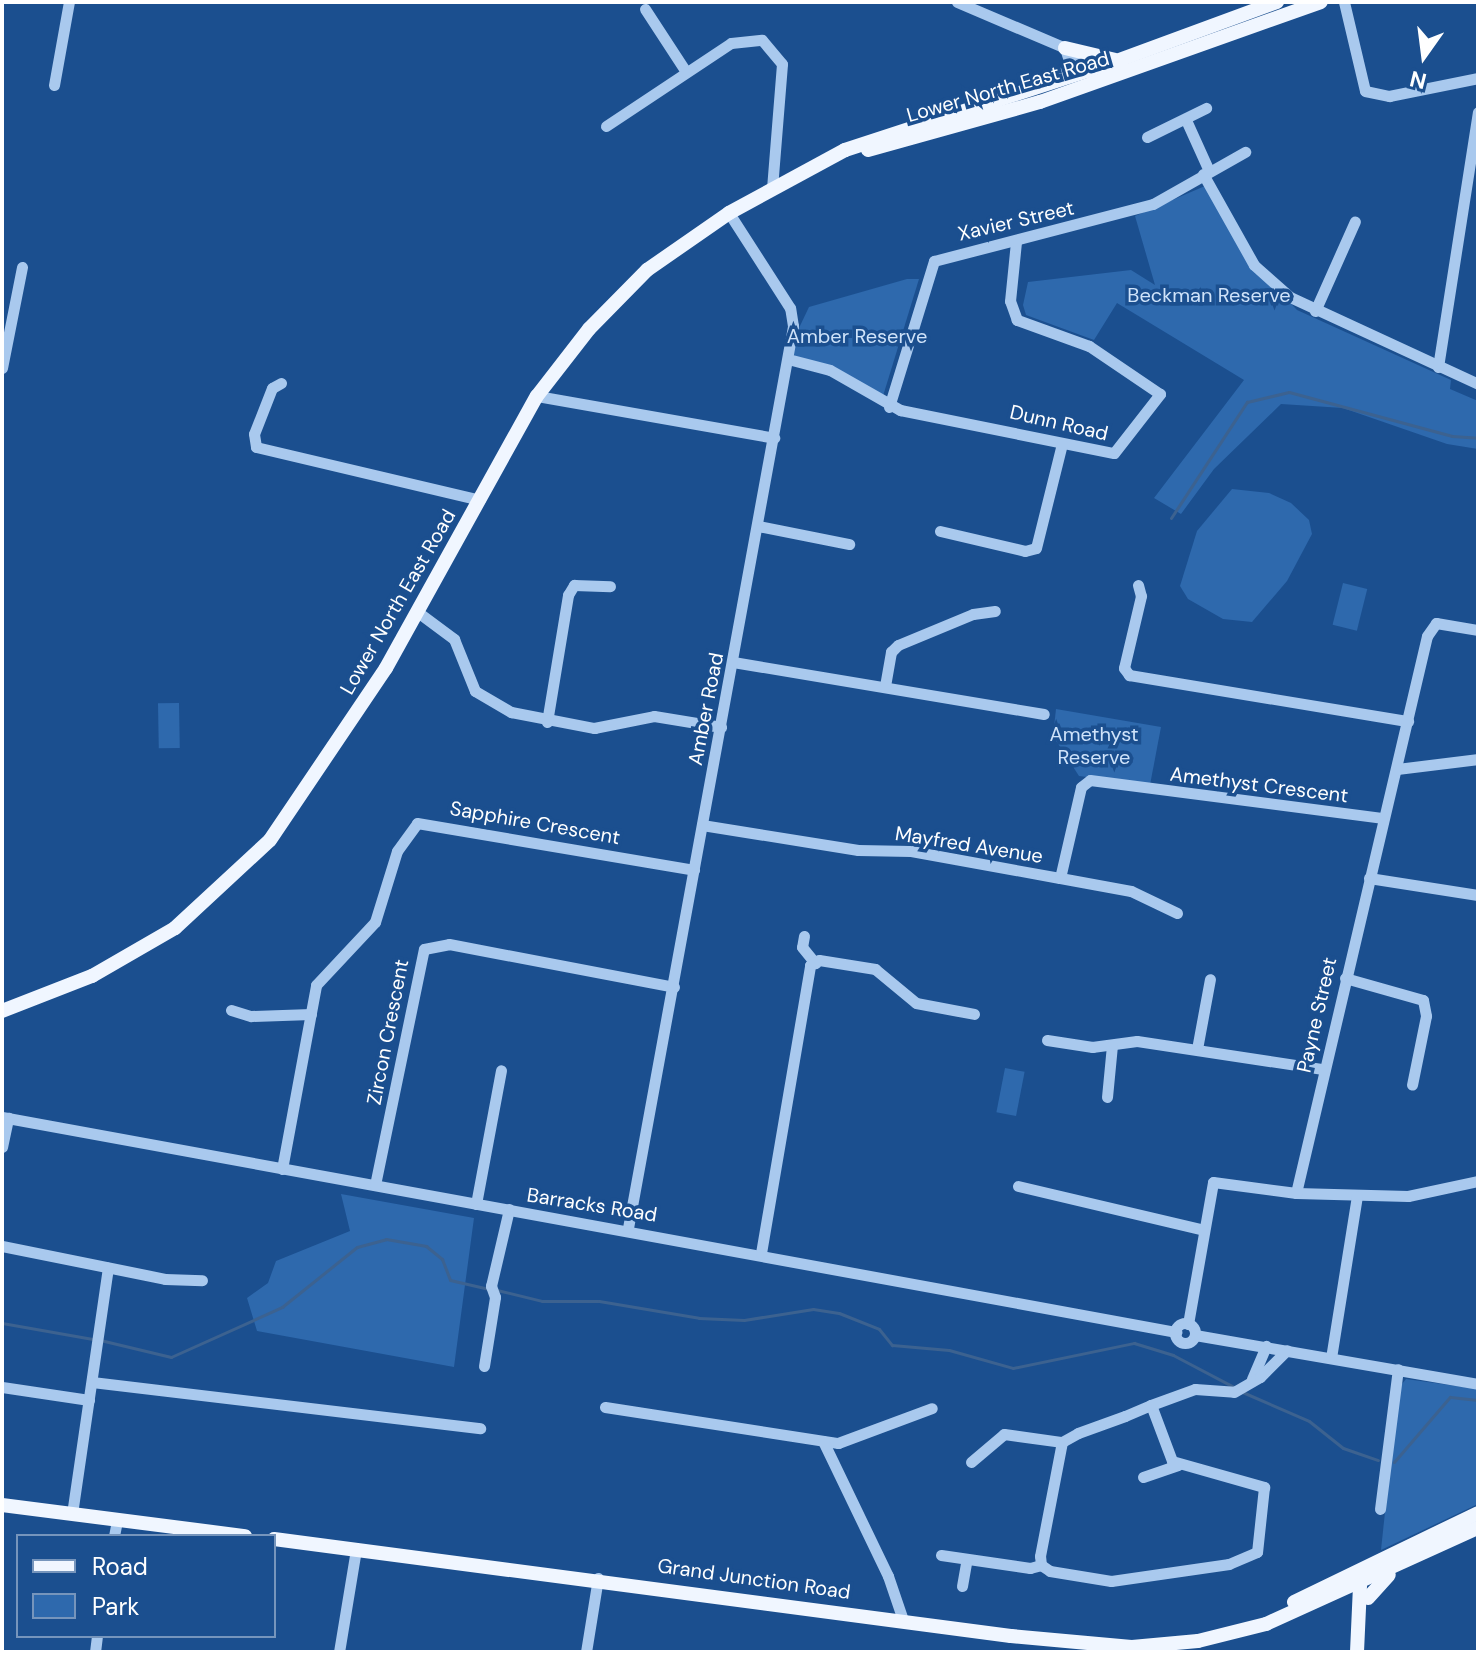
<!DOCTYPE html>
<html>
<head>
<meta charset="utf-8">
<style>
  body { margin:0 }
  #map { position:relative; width:1480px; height:1654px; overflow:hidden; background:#1b4f8f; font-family:"DM Sans",sans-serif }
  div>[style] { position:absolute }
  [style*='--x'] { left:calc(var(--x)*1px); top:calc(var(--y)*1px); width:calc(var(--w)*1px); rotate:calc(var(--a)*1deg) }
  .green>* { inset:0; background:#2e69ad; transform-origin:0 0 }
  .stream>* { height:3px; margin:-1.5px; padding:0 1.5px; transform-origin:1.5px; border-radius:1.5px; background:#3c6290 }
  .minor>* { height:11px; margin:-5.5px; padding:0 5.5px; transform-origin:5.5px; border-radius:5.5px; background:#a9c9ee }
  .minor>.ring { margin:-5.5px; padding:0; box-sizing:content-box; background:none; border:11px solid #a9c9ee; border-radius:50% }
  .major>* { height:14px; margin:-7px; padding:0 7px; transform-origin:7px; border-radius:7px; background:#f0f6ff }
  span { translate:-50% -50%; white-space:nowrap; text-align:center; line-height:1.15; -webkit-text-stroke:7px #1b4f8f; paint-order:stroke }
  .street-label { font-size:20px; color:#fff }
  .park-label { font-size:20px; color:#cfe3fa }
  .frame { position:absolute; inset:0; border:4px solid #fff; pointer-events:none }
  .legend { position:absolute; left:16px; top:1534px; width:260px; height:104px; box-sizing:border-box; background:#1b4f8f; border:2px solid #7695bc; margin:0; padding:10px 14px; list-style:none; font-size:24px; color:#fff }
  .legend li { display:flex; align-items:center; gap:16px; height:40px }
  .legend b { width:40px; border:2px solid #7695bc }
  .north { position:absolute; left:1384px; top:16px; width:80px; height:80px; -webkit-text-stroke:6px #1b4f8f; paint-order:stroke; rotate:194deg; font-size:22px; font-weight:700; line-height:32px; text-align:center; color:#fff }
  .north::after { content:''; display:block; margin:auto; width:28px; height:36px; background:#fff; clip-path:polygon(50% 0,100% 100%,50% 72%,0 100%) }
</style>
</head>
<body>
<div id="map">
  <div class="green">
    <i style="clip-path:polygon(1205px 186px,1254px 265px,1297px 310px,1451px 380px,1450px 389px,1478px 401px,1478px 449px,1447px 444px,1343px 408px,1281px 404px,1214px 469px,1181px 514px,1154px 498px,1244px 380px,1117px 303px,1094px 340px,1026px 315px,1023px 305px,1028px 282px,1131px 270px,1155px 285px,1135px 216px)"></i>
    <i style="clip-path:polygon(907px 279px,919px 279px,883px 396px,799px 361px,789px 349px,809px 307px)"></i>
    <i style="clip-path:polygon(1232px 489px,1269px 493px,1291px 503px,1309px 520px,1312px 534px,1287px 581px,1252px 622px,1223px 619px,1188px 599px,1180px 586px,1197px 531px)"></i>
    <i style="left:1343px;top:583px;width:25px;height:43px;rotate:14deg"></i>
    <i style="left:179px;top:703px;width:45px;height:21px;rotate:89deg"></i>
    <i style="clip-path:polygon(1056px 709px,1161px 727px,1150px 785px,1079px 776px,1053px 736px)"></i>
    <i style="left:1005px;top:1068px;width:20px;height:45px;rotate:11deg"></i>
    <i style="clip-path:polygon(341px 1194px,474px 1218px,454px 1367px,257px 1331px,247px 1298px,268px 1283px,276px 1261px,350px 1231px)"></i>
    <i style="clip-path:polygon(1406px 1379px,1478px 1389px,1478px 1504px,1381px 1550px,1398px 1389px)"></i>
  </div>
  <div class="stream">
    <i style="--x:1171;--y:518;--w:139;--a:-56.8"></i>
    <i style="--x:1247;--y:402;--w:43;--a:-13.4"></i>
    <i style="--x:1289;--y:392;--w:169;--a:15.1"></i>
    <i style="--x:1452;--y:436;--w:26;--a:4"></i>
    <i style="--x:497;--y:1290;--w:46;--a:13.7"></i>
    <i style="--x:542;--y:1301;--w:57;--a:0"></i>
    <i style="--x:599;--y:1301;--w:101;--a:9.6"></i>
    <i style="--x:699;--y:1318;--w:45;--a:2.5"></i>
    <i style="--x:744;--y:1320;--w:70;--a:-9.1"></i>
    <i style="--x:813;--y:1309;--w:26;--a:9"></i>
    <i style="--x:839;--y:1313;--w:43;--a:21.8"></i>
    <i style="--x:879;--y:1329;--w:21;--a:51"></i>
    <i style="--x:892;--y:1345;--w:57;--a:5"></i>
    <i style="--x:949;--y:1350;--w:66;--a:15.7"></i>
    <i style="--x:1013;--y:1368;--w:124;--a:-11.7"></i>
    <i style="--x:1134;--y:1343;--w:41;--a:17.1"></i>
    <i style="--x:1173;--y:1355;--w:69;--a:27.7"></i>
    <i style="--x:2;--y:1323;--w:92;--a:10"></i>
    <i style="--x:100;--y:1340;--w:73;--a:13.5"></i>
    <i style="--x:171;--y:1357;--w:122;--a:-24.2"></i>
    <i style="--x:282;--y:1307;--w:96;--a:-38.7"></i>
    <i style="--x:357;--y:1247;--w:30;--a:-15"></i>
    <i style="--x:386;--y:1239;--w:41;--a:9.9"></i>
    <i style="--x:426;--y:1246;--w:21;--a:39"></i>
    <i style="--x:442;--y:1259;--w:22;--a:69"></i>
    <i style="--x:450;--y:1280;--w:40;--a:13"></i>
    <i style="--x:1240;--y:1391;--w:75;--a:23.5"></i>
    <i style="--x:1309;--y:1421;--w:43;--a:38.5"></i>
    <i style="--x:1343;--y:1448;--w:37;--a:19"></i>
    <i style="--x:1394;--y:1462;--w:86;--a:-49.3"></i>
    <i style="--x:1450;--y:1397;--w:28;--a:6"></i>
  </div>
  <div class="minor">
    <i style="--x:957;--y:2;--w:123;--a:23"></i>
    <i style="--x:1070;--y:50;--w:32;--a:49"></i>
    <i style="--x:1344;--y:2;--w:91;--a:76.7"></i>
    <i style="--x:1365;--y:91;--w:25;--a:12"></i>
    <i style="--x:1389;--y:96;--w:91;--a:-11.4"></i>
    <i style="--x:645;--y:9;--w:75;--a:56.9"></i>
    <i style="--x:1061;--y:79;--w:20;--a:-66"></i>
    <i style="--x:1069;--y:61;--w:14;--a:-107"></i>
    <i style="--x:54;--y:85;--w:84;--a:-79.8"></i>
    <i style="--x:1186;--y:120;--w:56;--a:65.7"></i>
    <i style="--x:606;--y:126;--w:150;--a:-33.6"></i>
    <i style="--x:731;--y:43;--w:31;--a:-6"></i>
    <i style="--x:762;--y:40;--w:31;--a:50"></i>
    <i style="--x:782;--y:64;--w:123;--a:94.6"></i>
    <i style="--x:1147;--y:137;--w:66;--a:-26.2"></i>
    <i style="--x:1203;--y:174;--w:104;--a:60.7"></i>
    <i style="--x:1254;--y:265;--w:48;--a:41.6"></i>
    <i style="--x:1290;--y:297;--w:207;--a:24.8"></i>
    <i style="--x:1315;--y:311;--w:98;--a:-66"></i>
    <i style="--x:788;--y:359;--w:43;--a:14.7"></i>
    <i style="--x:830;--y:370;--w:81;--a:29.7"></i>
    <i style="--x:900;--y:410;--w:218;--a:11.4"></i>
    <i style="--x:1114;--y:453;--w:75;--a:-52.1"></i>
    <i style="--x:1160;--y:394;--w:86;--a:-145.9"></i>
    <i style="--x:1089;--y:346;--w:77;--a:-160.1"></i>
    <i style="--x:1017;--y:320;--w:20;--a:-110"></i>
    <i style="--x:1010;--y:301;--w:59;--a:-84.2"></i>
    <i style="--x:1438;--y:367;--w:258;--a:-81.1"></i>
    <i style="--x:2;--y:368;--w:103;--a:-78.8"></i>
    <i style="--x:281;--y:383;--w:10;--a:151"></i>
    <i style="--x:272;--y:388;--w:49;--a:111.4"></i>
    <i style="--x:254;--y:434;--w:13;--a:81"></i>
    <i style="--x:256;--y:447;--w:230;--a:13.3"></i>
    <i style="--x:537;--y:396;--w:241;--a:10"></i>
    <i style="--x:889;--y:407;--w:153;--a:-72.9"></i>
    <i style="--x:934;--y:261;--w:226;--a:-14.6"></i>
    <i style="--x:1153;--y:204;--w:106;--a:-29.5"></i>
    <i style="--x:758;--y:526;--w:93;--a:11.2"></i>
    <i style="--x:940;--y:531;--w:87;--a:13.2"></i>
    <i style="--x:1025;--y:551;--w:11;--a:-15"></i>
    <i style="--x:1036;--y:548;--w:107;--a:-76"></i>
    <i style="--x:1138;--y:585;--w:11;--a:75"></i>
    <i style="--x:1141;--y:596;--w:74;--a:103.3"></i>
    <i style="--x:1124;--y:668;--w:9;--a:54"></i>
    <i style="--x:1129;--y:675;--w:283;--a:9.4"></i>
    <i style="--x:419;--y:613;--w:44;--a:36.6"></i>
    <i style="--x:454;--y:639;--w:56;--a:68"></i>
    <i style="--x:475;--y:691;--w:42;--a:30.3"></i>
    <i style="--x:511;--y:712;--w:85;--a:10.9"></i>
    <i style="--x:594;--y:728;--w:61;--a:-11.3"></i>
    <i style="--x:654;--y:716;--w:68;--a:9.3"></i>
    <i style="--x:733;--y:662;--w:315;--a:9.5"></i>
    <i style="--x:885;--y:686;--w:35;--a:-80"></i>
    <i style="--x:891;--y:652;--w:10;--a:-45"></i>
    <i style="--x:898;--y:645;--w:81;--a:-22.5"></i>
    <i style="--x:973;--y:614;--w:22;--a:-8"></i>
    <i style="--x:547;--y:722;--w:129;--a:-80.6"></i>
    <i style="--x:568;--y:595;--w:12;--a:-59"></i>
    <i style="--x:574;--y:585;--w:36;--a:2"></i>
    <i style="--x:1397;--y:769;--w:82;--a:-7"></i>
    <i style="--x:702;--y:825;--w:158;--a:9.1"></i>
    <i style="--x:858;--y:850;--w:53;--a:1.1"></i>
    <i style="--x:911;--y:851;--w:151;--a:10.3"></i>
    <i style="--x:1060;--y:878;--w:72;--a:10.4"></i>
    <i style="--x:1131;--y:891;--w:51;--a:25.6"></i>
    <i style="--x:1060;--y:878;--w:93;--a:-77"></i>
    <i style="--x:1081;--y:787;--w:11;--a:-38"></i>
    <i style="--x:1090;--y:780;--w:296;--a:7.4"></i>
    <i style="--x:1369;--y:878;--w:110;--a:8.9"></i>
    <i style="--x:804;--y:936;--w:11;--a:100"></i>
    <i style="--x:802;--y:947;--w:21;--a:51"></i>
    <i style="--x:1345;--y:978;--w:81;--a:15.8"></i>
    <i style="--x:1423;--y:1000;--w:16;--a:79"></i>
    <i style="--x:1426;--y:1016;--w:70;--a:101.5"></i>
    <i style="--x:231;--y:1010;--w:21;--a:17"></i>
    <i style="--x:251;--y:1016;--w:60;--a:-1.9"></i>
    <i style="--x:1047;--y:1040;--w:46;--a:8.8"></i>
    <i style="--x:1092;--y:1047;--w:45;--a:-7.6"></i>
    <i style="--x:1137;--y:1041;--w:188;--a:8.6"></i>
    <i style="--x:1197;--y:1049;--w:71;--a:-79.5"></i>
    <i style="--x:1107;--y:1097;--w:52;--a:-84.5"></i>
    <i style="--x:2;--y:1117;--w:1194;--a:10.38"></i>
    <i style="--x:2;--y:1147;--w:30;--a:-78"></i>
    <i style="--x:282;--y:1169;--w:187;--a:-79.5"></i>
    <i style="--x:316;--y:985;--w:86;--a:-46.9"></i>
    <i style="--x:375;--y:922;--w:74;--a:-72.8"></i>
    <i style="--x:397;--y:851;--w:34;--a:-54"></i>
    <i style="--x:417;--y:823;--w:281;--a:9.6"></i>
    <i style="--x:375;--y:1185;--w:241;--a:-78.3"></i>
    <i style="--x:424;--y:949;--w:25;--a:-11"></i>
    <i style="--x:449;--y:944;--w:229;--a:10.8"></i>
    <i style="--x:1018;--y:1186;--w:191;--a:13.3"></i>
    <i style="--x:1296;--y:1193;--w:112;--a:1.5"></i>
    <i style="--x:1408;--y:1196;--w:72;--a:-12.1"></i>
    <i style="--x:476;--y:1204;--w:136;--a:-79.4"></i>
    <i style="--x:628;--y:1228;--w:917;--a:-79.63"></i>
    <i style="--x:793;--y:326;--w:18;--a:-99"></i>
    <i style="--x:790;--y:308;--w:113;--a:-122.7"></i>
    <i style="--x:2;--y:1246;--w:166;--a:11.4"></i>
    <i style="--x:165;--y:1279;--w:37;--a:2"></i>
    <i style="--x:761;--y:1253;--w:292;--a:-80.3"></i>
    <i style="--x:810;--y:965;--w:10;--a:-29"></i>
    <i style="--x:819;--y:960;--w:57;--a:9.1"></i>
    <i style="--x:875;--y:969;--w:53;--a:39.7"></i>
    <i style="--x:916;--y:1003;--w:59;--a:10.7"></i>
    <i class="ring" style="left:1175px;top:1323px;width:9px;height:9px"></i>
    <i style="--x:1188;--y:1324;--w:144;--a:-80"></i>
    <i style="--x:1213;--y:1182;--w:84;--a:7.5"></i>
    <i style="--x:1296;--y:1193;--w:572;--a:-76.77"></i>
    <i style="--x:1427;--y:636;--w:16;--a:-55"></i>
    <i style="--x:1436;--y:623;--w:43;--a:9.5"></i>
    <i style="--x:1195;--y:1335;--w:287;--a:9.8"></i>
    <i style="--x:1331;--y:1358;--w:164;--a:-80.9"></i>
    <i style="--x:484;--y:1366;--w:70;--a:-80.9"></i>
    <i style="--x:495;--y:1297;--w:12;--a:-110"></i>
    <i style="--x:491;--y:1286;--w:79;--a:-76.8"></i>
    <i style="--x:1252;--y:1379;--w:36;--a:-67"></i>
    <i style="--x:92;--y:1382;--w:391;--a:6.8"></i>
    <i style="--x:2;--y:1387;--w:88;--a:8.5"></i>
    <i style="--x:1151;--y:1405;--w:60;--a:69.4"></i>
    <i style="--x:1172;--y:1461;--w:96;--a:15.8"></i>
    <i style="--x:1264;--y:1487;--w:65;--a:96.1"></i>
    <i style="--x:1257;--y:1552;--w:30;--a:157"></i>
    <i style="--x:1229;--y:1564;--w:119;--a:171.8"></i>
    <i style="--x:1111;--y:1581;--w:62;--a:-170.7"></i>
    <i style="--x:1050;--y:1571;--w:11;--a:-146"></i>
    <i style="--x:1041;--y:1565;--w:9;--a:-96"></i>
    <i style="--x:1040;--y:1556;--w:116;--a:-79.1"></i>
    <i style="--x:1062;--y:1442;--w:18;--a:-29"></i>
    <i style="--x:1078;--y:1433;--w:50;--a:-19.9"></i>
    <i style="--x:1125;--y:1416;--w:28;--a:-23"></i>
    <i style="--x:1151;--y:1405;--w:47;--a:-20"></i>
    <i style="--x:1195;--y:1389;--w:39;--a:4"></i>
    <i style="--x:1234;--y:1392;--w:30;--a:-30"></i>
    <i style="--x:1260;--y:1377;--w:38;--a:-45"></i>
    <i style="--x:605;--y:1407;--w:236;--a:8.8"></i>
    <i style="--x:838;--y:1443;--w:100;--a:-20.4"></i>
    <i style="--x:823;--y:1441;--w:150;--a:64.3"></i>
    <i style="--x:888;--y:1576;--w:46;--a:71.2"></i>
    <i style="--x:971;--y:1462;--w:43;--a:-40.3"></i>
    <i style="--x:1004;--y:1434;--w:59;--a:7.9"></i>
    <i style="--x:1143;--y:1477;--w:37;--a:-19"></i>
    <i style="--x:1380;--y:1509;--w:141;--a:-82.7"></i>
    <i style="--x:72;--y:1514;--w:249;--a:-81.7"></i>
    <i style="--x:114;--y:1536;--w:16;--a:-79"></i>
    <i style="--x:941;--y:1555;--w:90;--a:8.3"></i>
    <i style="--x:1030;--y:1568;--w:11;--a:-15"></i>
    <i style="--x:962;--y:1586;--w:27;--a:-80"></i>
    <i style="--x:95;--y:1652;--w:16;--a:-83"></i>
    <i style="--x:339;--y:1652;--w:104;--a:-80.6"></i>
    <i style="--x:586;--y:1652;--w:75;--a:-80.8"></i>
  </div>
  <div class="major">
    <i style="--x:1065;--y:48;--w:51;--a:13.5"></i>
    <i style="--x:868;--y:150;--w:179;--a:-15.6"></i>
    <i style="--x:1040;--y:102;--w:298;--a:-19.6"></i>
    <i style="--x:2;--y:1011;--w:97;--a:-21.3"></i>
    <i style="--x:92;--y:976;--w:96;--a:-30"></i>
    <i style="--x:175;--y:928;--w:129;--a:-42.8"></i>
    <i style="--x:270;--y:840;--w:207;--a:-56"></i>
    <i style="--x:386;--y:668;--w:311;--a:-61"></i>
    <i style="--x:537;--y:396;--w:85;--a:-52.2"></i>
    <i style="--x:589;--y:329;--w:83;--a:-45.5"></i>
    <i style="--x:647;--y:270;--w:100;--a:-34.8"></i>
    <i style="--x:729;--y:213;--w:132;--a:-28.5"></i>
    <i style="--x:845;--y:150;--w:280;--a:-18.1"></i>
    <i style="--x:1111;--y:63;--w:177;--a:-20.2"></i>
    <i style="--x:2;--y:1505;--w:245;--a:7.3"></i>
    <i style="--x:274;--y:1539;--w:743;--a:7.5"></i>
    <i style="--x:1011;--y:1636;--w:121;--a:5.2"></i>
    <i style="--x:1132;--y:1647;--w:66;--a:-5.2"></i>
    <i style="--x:1198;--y:1641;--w:70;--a:-14"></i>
    <i style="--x:1266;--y:1624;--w:233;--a:-24.4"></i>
    <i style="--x:1368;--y:1598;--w:31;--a:-48"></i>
    <i style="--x:1294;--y:1602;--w:204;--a:-25.8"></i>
    <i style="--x:1357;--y:1652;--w:67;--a:-87.4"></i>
  </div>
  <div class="street-label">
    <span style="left:1008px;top:87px;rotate:-16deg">Lower North East Road</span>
    <span style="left:1016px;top:221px;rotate:-13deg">Xavier Street</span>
    <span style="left:1059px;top:423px;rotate:13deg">Dunn Road</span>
    <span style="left:398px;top:602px;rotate:-60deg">Lower North East Road</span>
    <span style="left:706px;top:709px;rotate:-79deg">Amber Road</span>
    <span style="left:1259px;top:785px;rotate:7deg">Amethyst Crescent</span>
    <span style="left:535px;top:823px;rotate:10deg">Sapphire Crescent</span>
    <span style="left:969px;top:845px;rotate:9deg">Mayfred Avenue</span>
    <span style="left:1317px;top:1015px;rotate:-77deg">Payne Street</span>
    <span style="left:388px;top:1032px;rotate:-79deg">Zircon Crescent</span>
    <span style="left:592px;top:1205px;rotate:9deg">Barracks Road</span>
    <span style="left:754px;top:1579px;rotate:8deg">Grand Junction Road</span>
  </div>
  <div class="park-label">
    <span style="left:1209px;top:295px">Beckman Reserve</span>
    <span style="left:857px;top:336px">Amber Reserve</span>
    <span style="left:1094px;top:746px">Amethyst<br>Reserve</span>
  </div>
  <div class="frame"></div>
  <ul class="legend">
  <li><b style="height:10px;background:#f0f6ff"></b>Road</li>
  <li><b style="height:22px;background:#2e69ad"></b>Park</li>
  </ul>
  <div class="north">N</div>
</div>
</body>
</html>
